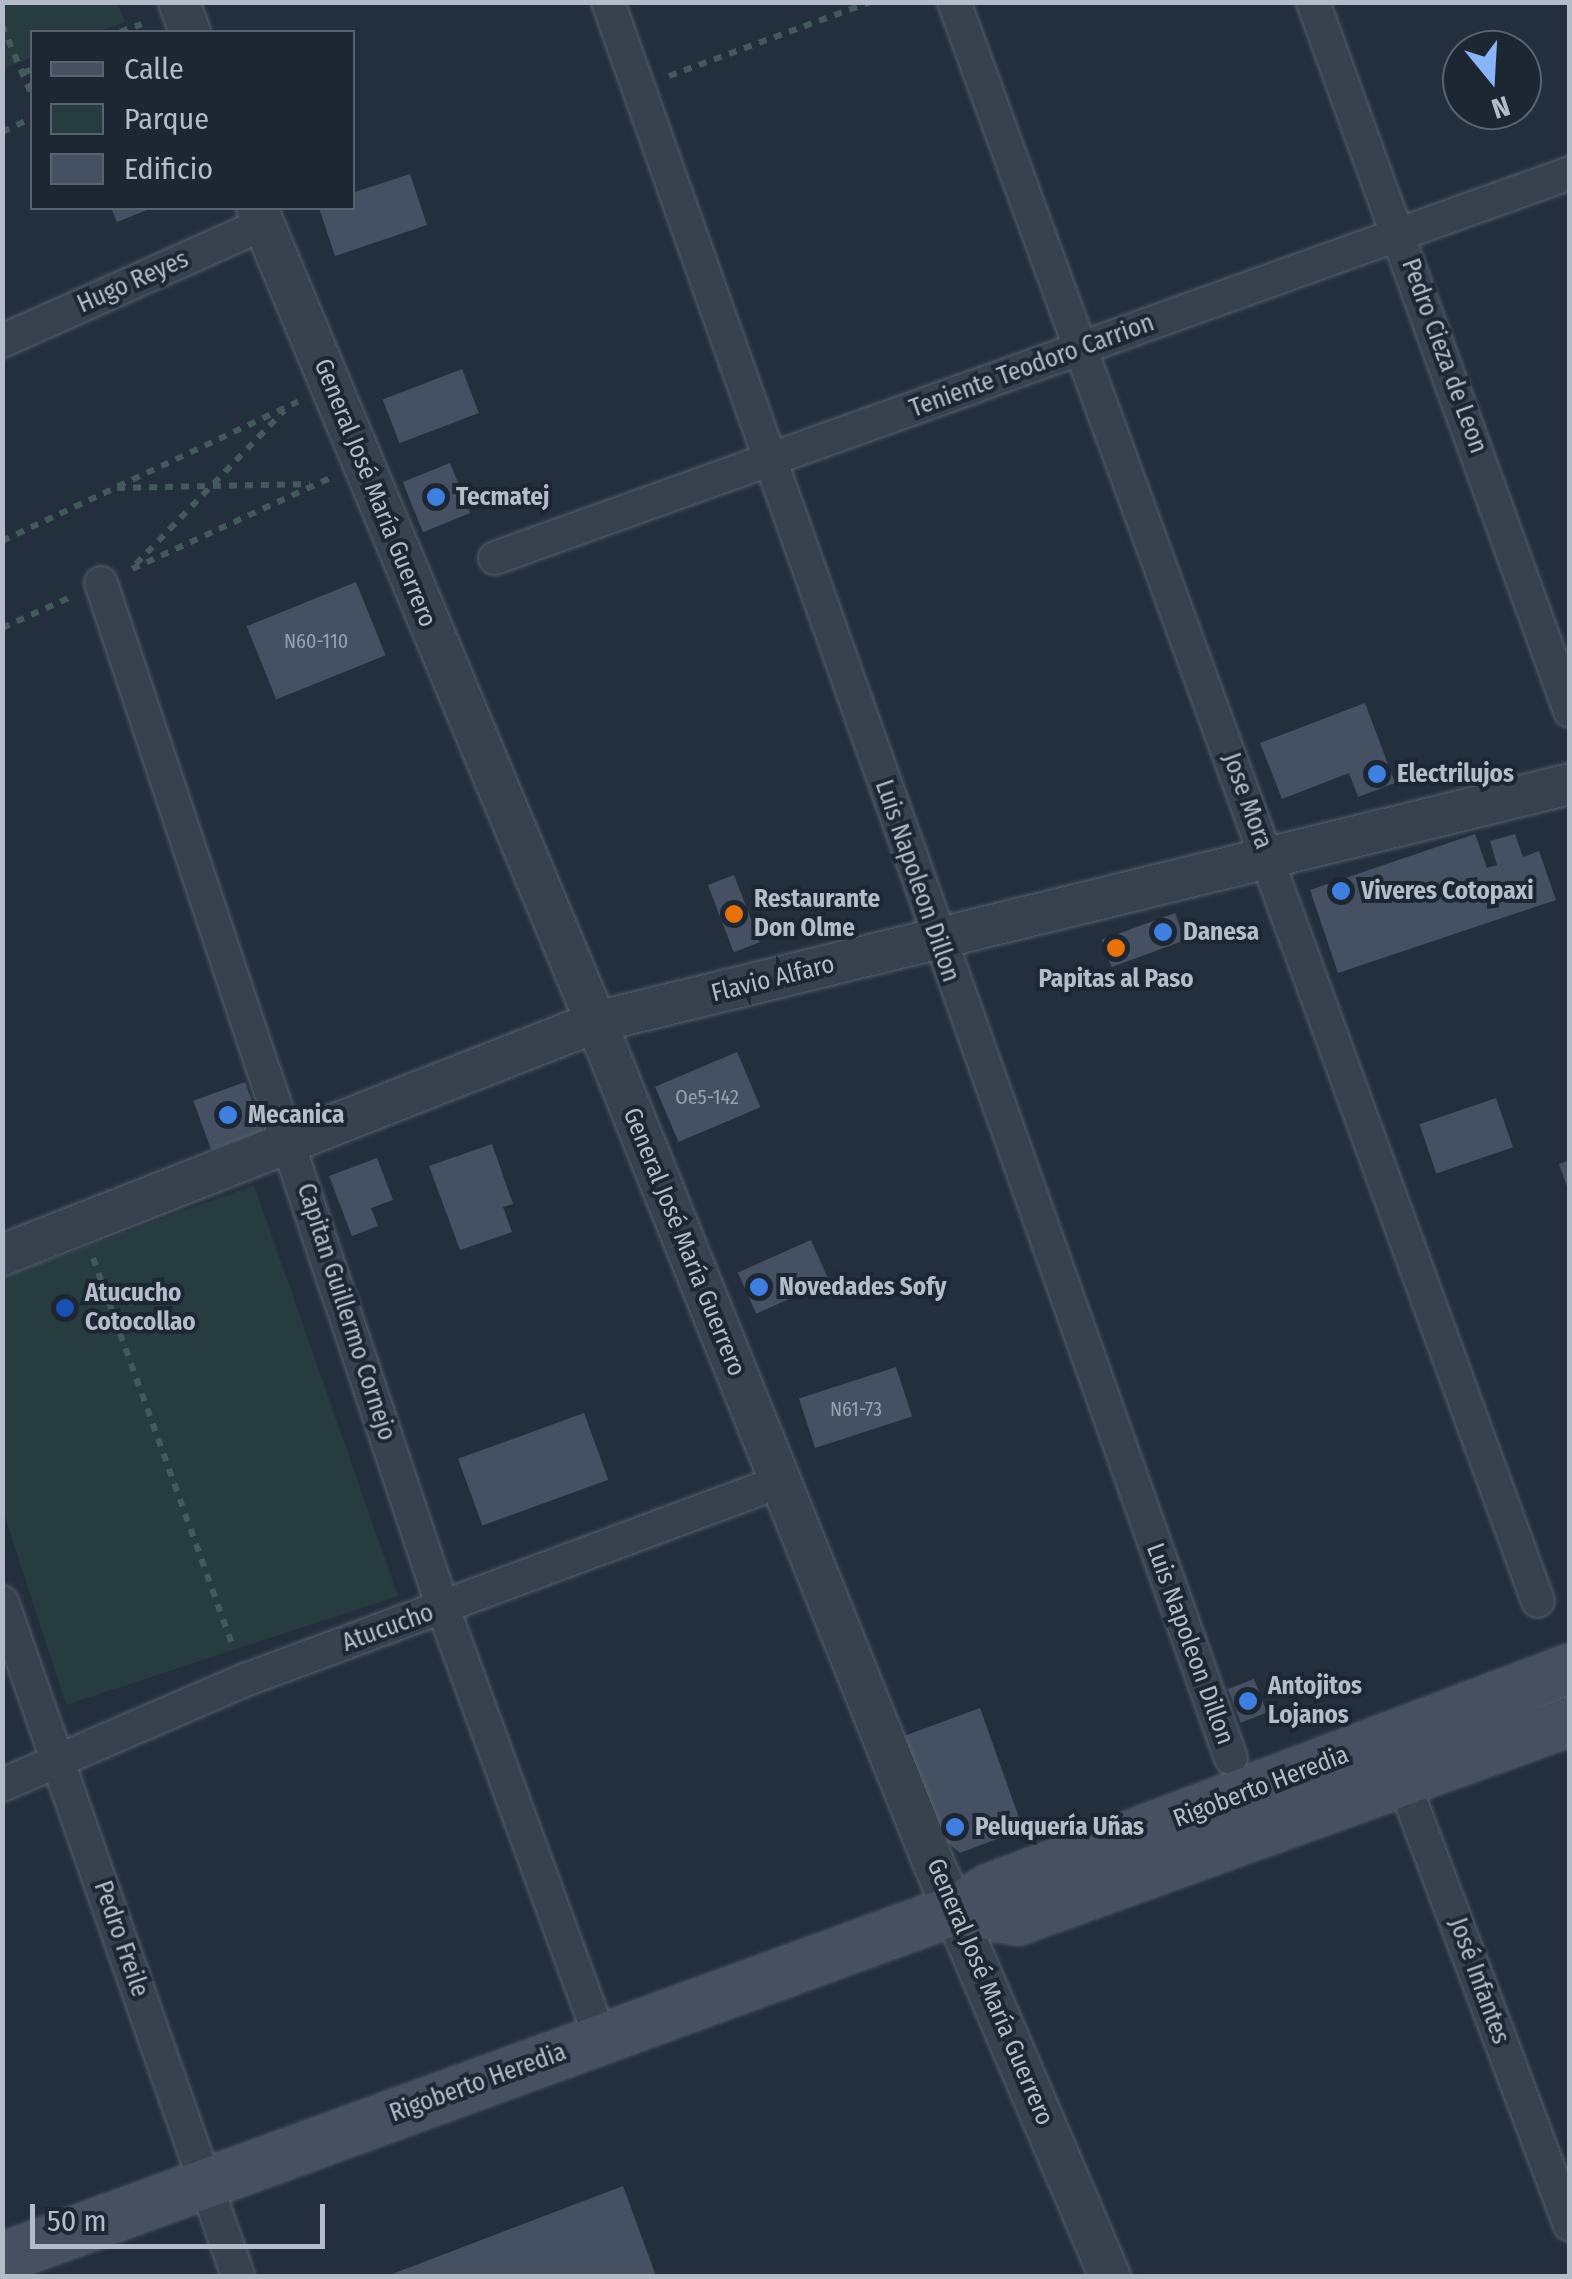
<!DOCTYPE html>
<html>
<head>
<meta charset="utf-8">
<style>
  body { margin:0 }
  #map { position:relative; width:1572px; height:2279px; overflow:hidden; background:#242f3e; font-family:"Fira Sans Condensed",sans-serif }
  div>[style] { position:absolute }
  [style*='--x'] { left:calc(var(--x)*1px); top:calc(var(--y)*1px); width:calc(var(--w)*1px); rotate:calc(var(--a)*1deg) }
  .green>* { inset:0; background:#263c3f }
  .building>* { inset:0; background:#455162; transform-origin:0 0 }
  .path>* { height:6px; margin-top:-3px; transform-origin:0; background:repeating-linear-gradient(90deg,#44595c 0 8px,transparent 0 16px) }
  .roads { filter:drop-shadow(0 0 2px #565f6c) drop-shadow(0 0 2px #565f6c) }
  .minor>* { height:32px; margin:-16px; padding:0 16px; transform-origin:16px; border-radius:16px; background:#38414e }
  .tertiary>* { height:40px; margin:-20px; padding:0 20px; transform-origin:20px; border-radius:20px; background:#38414e }
  .secondary>* { height:48px; margin:-24px; padding:0 24px; transform-origin:24px; border-radius:24px; background:#465061 }
  .dots>* { width:28px; height:28px; translate:-50% -50%; box-sizing:border-box; border:5px solid #1d2633; border-radius:50% }
  span { translate:-50% -50%; white-space:nowrap; text-align:center; line-height:1.15; -webkit-text-stroke:8px #1d2633; paint-order:stroke }
  .number-label { font-size:20px; color:#98a1af }
  .number-label span { -webkit-text-stroke-width:0 }
  .street-label { font-size:25px; color:#b4bcc9 }
  .poi-label { font-size:25px; color:#b4bcc9; font-weight:700 }
  .left { translate:0 -50%; text-align:left }
  .frame { position:absolute; inset:0; border:5px solid #b4bcc9; pointer-events:none }
  .legend { position:absolute; left:30px; top:30px; width:325px; height:180px; box-sizing:border-box; background:#1d2633; border:2px solid #59626f; margin:0; padding:12px 18px; list-style:none; font-size:30px; color:#b4bcc9 }
  .legend li { display:flex; align-items:center; gap:20px; height:50px }
  .legend b { width:50px; border:2px solid #59626f }
  .north { position:absolute; left:1442px; top:30px; width:100px; height:100px; box-sizing:border-box; background:#1d2633; border:2px solid #59626f; border-radius:50%; rotate:162deg; font-size:28px; font-weight:700; line-height:40px; text-align:center; color:#b4bcc9 }
  .north::after { content:''; display:block; margin:auto; width:35px; height:45px; background:#8ab4f8; clip-path:polygon(50% 0,100% 100%,50% 72%,0 100%) }
  .scale { position:absolute; left:30px; top:2204px; width:295px; height:45px; box-sizing:border-box; border:5px solid #b4bcc9; border-top:0; padding-left:12px; font-size:30px; line-height:35px; white-space:nowrap; color:#b4bcc9; -webkit-text-stroke:8px #1d2633; paint-order:stroke }
</style>
</head>
<body>
<div id="map">
  <div class="green">
    <i style="clip-path:polygon(3px 2px,117px 3px,125px 22px,97px 32px,32px 32px,32px 57px,3px 69px)"></i>
    <i style="clip-path:polygon(254px 1185px,398px 1596px,66px 1705px,3px 1510px,3px 1277px)"></i>
  </div>
  <div class="building">
    <i style="clip-path:polygon(410px 174px,427px 225px,335px 256px,319px 208px,352px 208px,352px 193px)"></i>
    <i style="clip-path:polygon(111px 208px,152px 208px,117px 222px)"></i>
    <i style="left:462px;top:369px;width:47px;height:85px;rotate:69deg"></i>
    <i style="left:450px;top:463px;width:54px;height:51px;rotate:68deg"></i>
    <i style="left:356px;top:582px;width:79px;height:118px;rotate:68deg"></i>
    <i style="clip-path:polygon(1365px 703px,1395px 783px,1358px 797px,1349px 773px,1282px 799px,1260px 743px)"></i>
    <i style="clip-path:polygon(1475px 834px,1487px 868px,1497px 865px,1490px 841px,1515px 834px,1523px 857px,1539px 851px,1556px 900px,1338px 973px,1310px 890px)"></i>
    <i style="left:734px;top:875px;width:72px;height:28px;rotate:69deg"></i>
    <i style="left:1175px;top:913px;width:29px;height:78px;rotate:70deg"></i>
    <i style="left:737px;top:1052px;width:60px;height:89px;rotate:67deg"></i>
    <i style="left:245px;top:1082px;width:52px;height:55px;rotate:70deg"></i>
    <i style="left:1496px;top:1098px;width:52px;height:81px;rotate:71deg"></i>
    <i style="clip-path:polygon(492px 1144px,513px 1204px,503px 1207px,512px 1232px,460px 1250px,429px 1166px)"></i>
    <i style="clip-path:polygon(377px 1158px,393px 1200px,371px 1208px,378px 1226px,352px 1236px,329px 1176px)"></i>
    <i style="clip-path:polygon(1570px 1160px,1570px 1192px,1569px 1192px,1559px 1164px)"></i>
    <i style="left:811px;top:1240px;width:45px;height:80px;rotate:66deg"></i>
    <i style="left:896px;top:1367px;width:52px;height:102px;rotate:72deg"></i>
    <i style="left:584px;top:1413px;width:71px;height:134px;rotate:70deg"></i>
    <i style="left:1254px;top:1679px;width:36px;height:28px;rotate:69deg"></i>
    <i style="clip-path:polygon(980px 1708px,1023px 1829px,960px 1853px,941px 1837px,904px 1736px)"></i>
    <i style="clip-path:polygon(623px 2186px,656px 2276px,387px 2276px)"></i>
  </div>
  <div class="path">
    <i style="--x:2;--y:25;--w:77;--a:67.1"></i>
    <i style="--x:120;--y:32;--w:23;--a:-20"></i>
    <i style="--x:23;--y:73;--w:10;--a:-24"></i>
    <i style="--x:669;--y:76;--w:214;--a:-20.2"></i>
    <i style="--x:2;--y:132;--w:33;--a:-25"></i>
    <i style="--x:117;--y:488;--w:193;--a:-1.2"></i>
    <i style="--x:2;--y:541;--w:327;--a:-25.2"></i>
    <i style="--x:136;--y:564;--w:213;--a:-46"></i>
    <i style="--x:132;--y:569;--w:218;--a:-24.7"></i>
    <i style="--x:2;--y:628;--w:76;--a:-24.2"></i>
    <i style="--x:93;--y:1258;--w:412;--a:70.2"></i>
  </div>
  <div class="roads">
    <div class="minor">
      <i style="--x:608;--y:2;--w:1863;--a:70.47"></i>
      <i style="--x:954;--y:2;--w:1702;--a:69.94"></i>
      <i style="--x:1313;--y:2;--w:754;--a:70.08"></i>
      <i style="--x:2;--y:341;--w:286;--a:-24.1"></i>
      <i style="--x:495;--y:558;--w:1142;--a:-19.7"></i>
      <i style="--x:101;--y:583;--w:1081;--a:71.55"></i>
      <i style="--x:443;--y:1608;--w:458;--a:69.9"></i>
      <i style="--x:2;--y:1602;--w:714;--a:70.7"></i>
      <i style="--x:1397;--y:1765;--w:491;--a:69.4"></i>
      <i style="--x:2;--y:1785;--w:265;--a:-23.4"></i>
      <i style="--x:245;--y:1680;--w:570;--a:-20.34"></i>
    </div>
    <div class="tertiary">
      <i style="--x:179;--y:2;--w:32;--a:70"></i>
      <i style="--x:257;--y:208;--w:882;--a:67.39"></i>
      <i style="--x:596;--y:1022;--w:907;--a:68.13"></i>
      <i style="--x:934;--y:1864;--w:448;--a:66.9"></i>
      <i style="--x:2;--y:1255;--w:638;--a:-21.42"></i>
      <i style="--x:596;--y:1022;--w:1003;--a:-13.73"></i>
    </div>
    <div class="secondary">
      <i style="--x:955;--y:1910;--w:64;--a:9"></i>
      <i style="--x:1018;--y:1920;--w:587;--a:-19.82"></i>
      <i style="--x:2;--y:2258;--w:1015;--a:-20.06"></i>
      <i style="--x:955;--y:1910;--w:41;--a:-31"></i>
      <i style="--x:990;--y:1889;--w:620;--a:-20.77"></i>
    </div>
  </div>
  <div class="dots">
    <i style="left:436px;top:497px;background:#3f7fe0"></i>
    <i style="left:1377px;top:774px;background:#3f7fe0"></i>
    <i style="left:1341px;top:891px;background:#3f7fe0"></i>
    <i style="left:734px;top:914px;background:#e8710a"></i>
    <i style="left:1163px;top:932px;background:#3f7fe0"></i>
    <i style="left:1116px;top:948px;background:#e8710a"></i>
    <i style="left:228px;top:1115px;background:#3f7fe0"></i>
    <i style="left:759px;top:1287px;background:#3f7fe0"></i>
    <i style="left:65px;top:1308px;background:#1a4fb4"></i>
    <i style="left:1248px;top:1701px;background:#3f7fe0"></i>
    <i style="left:955px;top:1827px;background:#3f7fe0"></i>
  </div>
  <div class="number-label">
    <span style="left:316px;top:641px">N60-110</span>
    <span style="left:707px;top:1097px">Oe5-142</span>
    <span style="left:856px;top:1409px">N61-73</span>
  </div>
  <div class="street-label">
    <span style="left:133px;top:282px;rotate:-24deg">Hugo Reyes</span>
    <span style="left:1444px;top:356px;rotate:70deg">Pedro Cieza de Leon</span>
    <span style="left:1032px;top:366px;rotate:-20deg">Teniente Teodoro Carrion</span>
    <span style="left:375px;top:493px;rotate:68deg">General José María Guerrero</span>
    <span style="left:1247px;top:801px;rotate:70deg">Jose Mora</span>
    <span style="left:917px;top:881px;rotate:71deg">Luis Napoleon Dillon</span>
    <span style="left:773px;top:979px;rotate:-14deg">Flavio Alfaro</span>
    <span style="left:684px;top:1242px;rotate:68deg">General José María Guerrero</span>
    <span style="left:346px;top:1312px;rotate:72deg">Capitan Guillermo Cornejo</span>
    <span style="left:388px;top:1628px;rotate:-20deg">Atucucho</span>
    <span style="left:1190px;top:1644px;rotate:70deg">Luis Napoleon Dillon</span>
    <span style="left:1261px;top:1787px;rotate:-21deg">Rigoberto Heredia</span>
    <span style="left:121px;top:1939px;rotate:71deg">Pedro Freile</span>
    <span style="left:1479px;top:1981px;rotate:70deg">José Infantes</span>
    <span style="left:990px;top:1992px;rotate:67deg">General José María Guerrero</span>
    <span style="left:478px;top:2083px;rotate:-20deg">Rigoberto Heredia</span>
  </div>
  <div class="poi-label">
    <span class="left" style="left:456px;top:497px">Tecmatej</span>
    <span class="left" style="left:1397px;top:774px">Electrilujos</span>
    <span class="left" style="left:1361px;top:891px">Viveres Cotopaxi</span>
    <span class="left" style="left:754px;top:914px">Restaurante<br>Don Olme</span>
    <span class="left" style="left:1183px;top:932px">Danesa</span>
    <span style="left:1116px;top:979px">Papitas al Paso</span>
    <span class="left" style="left:248px;top:1115px">Mecanica</span>
    <span class="left" style="left:779px;top:1287px">Novedades Sofy</span>
    <span class="left" style="left:85px;top:1308px">Atucucho<br>Cotocollao</span>
    <span class="left" style="left:1268px;top:1701px">Antojitos<br>Lojanos</span>
    <span class="left" style="left:975px;top:1827px">Peluquería Uñas</span>
  </div>
  <div class="frame"></div>
  <ul class="legend">
  <li><b style="height:12px;background:#465061"></b>Calle</li>
  <li><b style="height:28px;background:#263c3f"></b>Parque</li>
  <li><b style="height:28px;background:#455162"></b>Edificio</li>
  </ul>
  <div class="north">N</div>
  <div class="scale">50 m</div>
</div>
</body>
</html>
